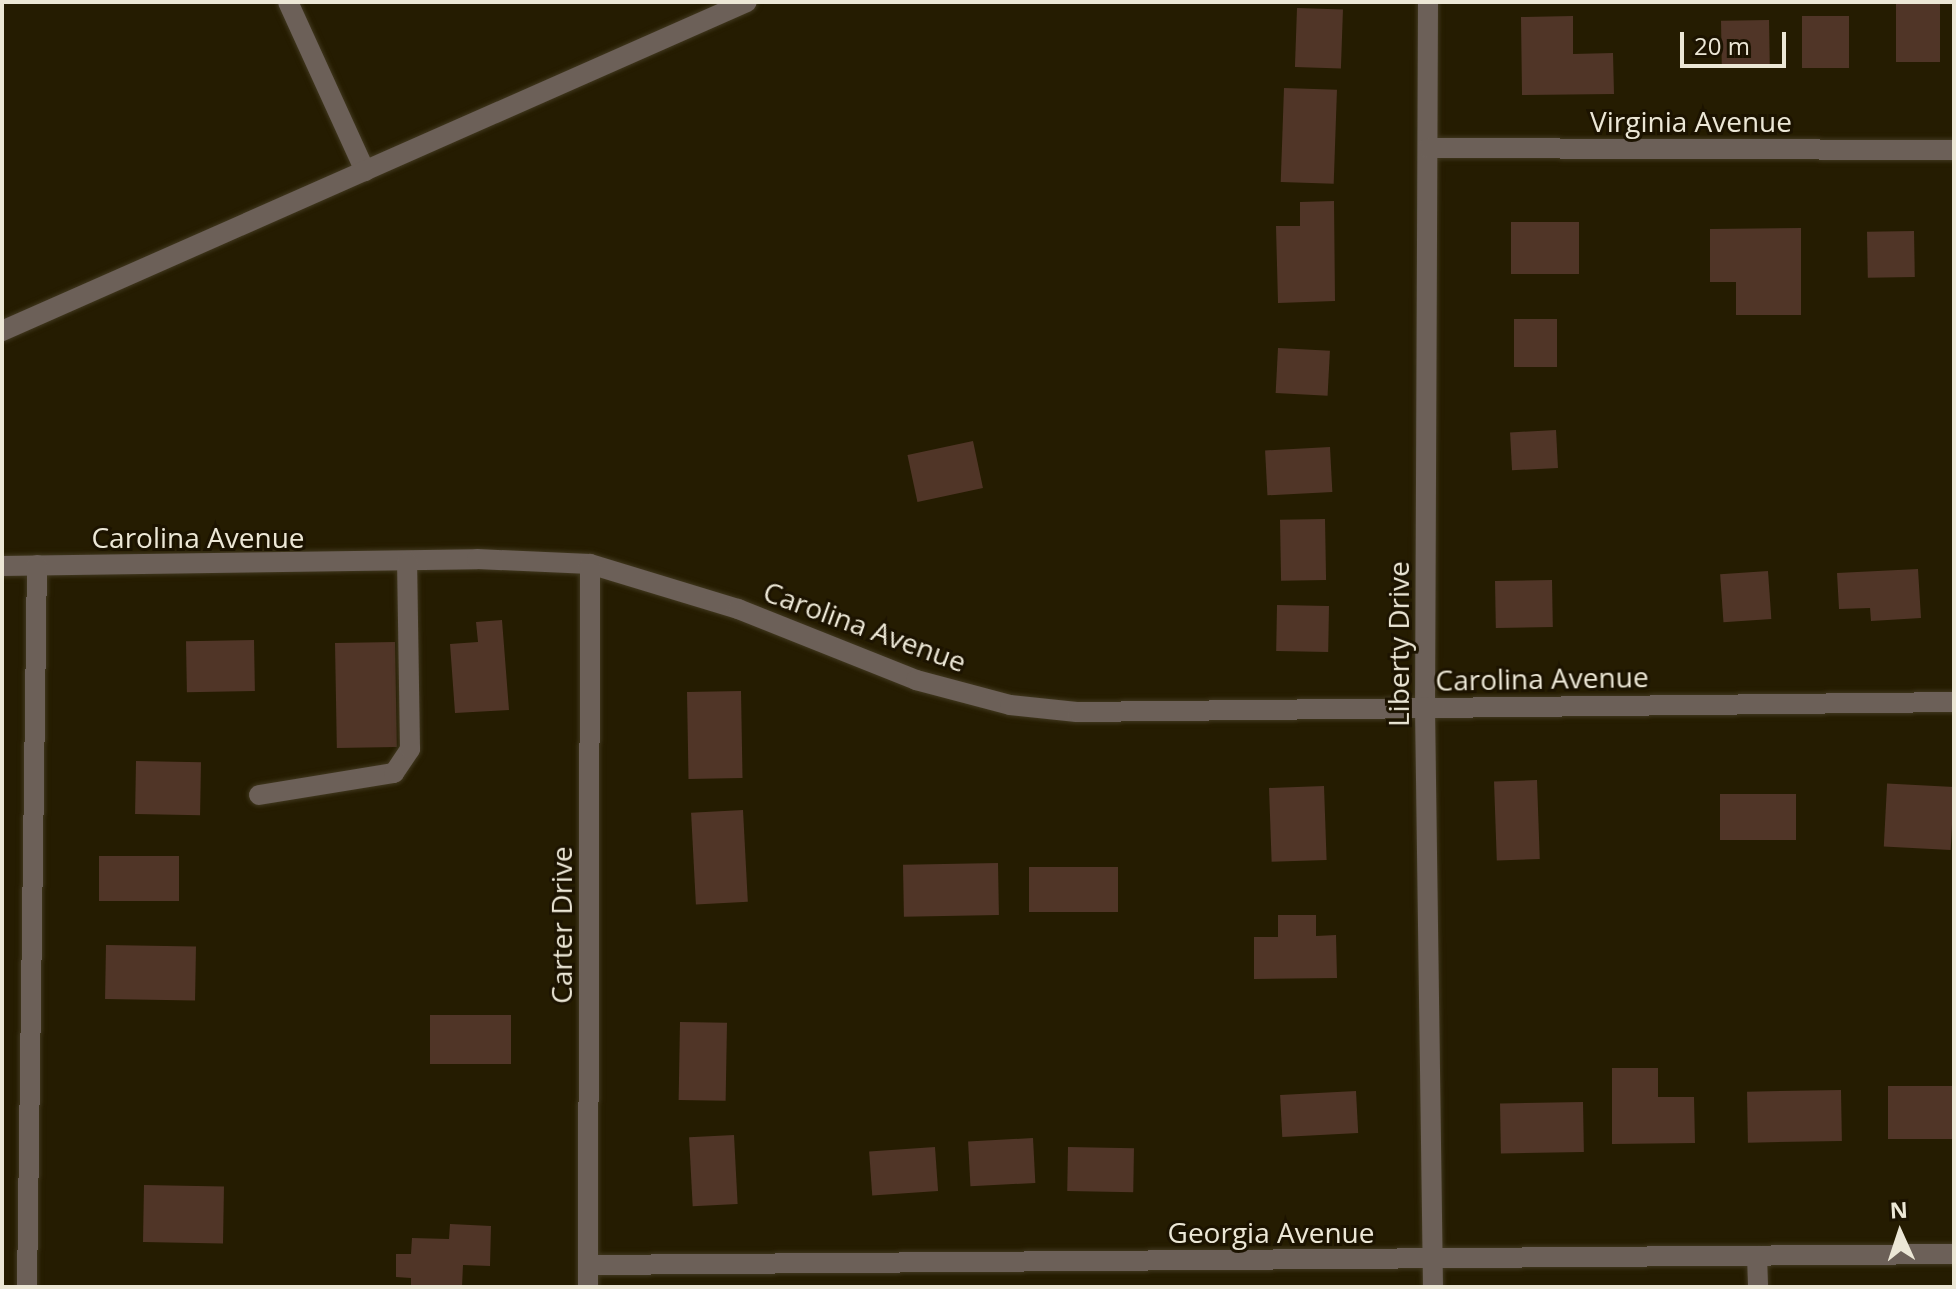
<!DOCTYPE html>
<html>
<head>
<meta charset="utf-8">
<style>
  body { margin:0 }
  #map { position:relative; width:1956px; height:1289px; overflow:hidden; background:#251c01; font-family:"Open Sans",sans-serif }
  div>[style] { position:absolute }
  [style*='--x'] { left:calc(var(--x)*1px); top:calc(var(--y)*1px); width:calc(var(--w)*1px); rotate:calc(var(--a)*1deg) }
  .building>* { inset:0; background:#503527; transform-origin:0 0 }
  .roads { filter:drop-shadow(0 0 2px #41381f) drop-shadow(0 0 2px #41381f) }
  .minor>* { height:20px; margin:-10px; padding:0 10px; transform-origin:10px; border-radius:10px; background:#6c6058 }
  span { translate:-50% -50%; white-space:nowrap; text-align:center; line-height:1.15; -webkit-text-stroke:6px #1c1300; paint-order:stroke }
  .street-label { font-size:28px; color:#ece7d6 }
  .frame { position:absolute; inset:0; border:4px solid #ece7d6; pointer-events:none }
  .north { position:absolute; left:1860px; top:1193px; width:80px; height:80px; -webkit-text-stroke:6px #1c1300; paint-order:stroke; rotate:357deg; font-size:22px; font-weight:700; line-height:32px; text-align:center; color:#ece7d6 }
  .north::after { content:''; display:block; margin:auto; width:28px; height:36px; background:#ece7d6; clip-path:polygon(50% 0,100% 100%,50% 72%,0 100%) }
  .scale { position:absolute; left:1680px; top:32px; width:106px; height:36px; box-sizing:border-box; border:4px solid #ece7d6; border-top:0; padding-left:10px; font-size:24px; line-height:28px; white-space:nowrap; color:#ece7d6; -webkit-text-stroke:6px #1c1300; paint-order:stroke }
</style>
</head>
<body>
<div id="map">
  <div class="building">
    <i style="left:1896px;top:2px;width:44px;height:60px"></i>
    <i style="left:1297px;top:8px;width:46px;height:59px;rotate:2deg"></i>
    <i style="clip-path:polygon(1573px 16px,1573px 54px,1613px 53px,1614px 94px,1522px 95px,1521px 17px)"></i>
    <i style="left:1802px;top:16px;width:47px;height:52px"></i>
    <i style="left:1769px;top:20px;width:47px;height:48px;rotate:89deg"></i>
    <i style="left:1284px;top:88px;width:53px;height:94px;rotate:2deg"></i>
    <i style="clip-path:polygon(1334px 201px,1335px 301px,1278px 303px,1276px 226px,1300px 226px,1300px 202px)"></i>
    <i style="left:1511px;top:222px;width:68px;height:52px"></i>
    <i style="clip-path:polygon(1801px 228px,1801px 315px,1736px 315px,1736px 282px,1710px 282px,1710px 229px)"></i>
    <i style="left:1914px;top:231px;width:46px;height:47px;rotate:89deg"></i>
    <i style="left:1514px;top:319px;width:43px;height:48px"></i>
    <i style="left:1278px;top:348px;width:52px;height:45px;rotate:3deg"></i>
    <i style="left:1556px;top:430px;width:38px;height:46px;rotate:87deg"></i>
    <i style="left:973px;top:441px;width:48px;height:67px;rotate:78deg"></i>
    <i style="left:1330px;top:447px;width:45px;height:65px;rotate:87deg"></i>
    <i style="left:1325px;top:519px;width:61px;height:45px;rotate:89deg"></i>
    <i style="clip-path:polygon(1918px 569px,1921px 618px,1871px 621px,1870px 608px,1839px 609px,1837px 573px)"></i>
    <i style="left:1768px;top:571px;width:48px;height:48px;rotate:86deg"></i>
    <i style="left:1552px;top:580px;width:47px;height:57px;rotate:89deg"></i>
    <i style="left:1277px;top:605px;width:52px;height:46px;rotate:1deg"></i>
    <i style="clip-path:polygon(502px 620px,509px 710px,455px 713px,450px 644px,478px 642px,476px 622px)"></i>
    <i style="left:254px;top:640px;width:51px;height:68px;rotate:89deg"></i>
    <i style="left:395px;top:642px;width:105px;height:60px;rotate:89deg"></i>
    <i style="left:741px;top:691px;width:87px;height:54px;rotate:89deg"></i>
    <i style="left:136px;top:761px;width:65px;height:53px;rotate:1deg"></i>
    <i style="left:1537px;top:780px;width:79px;height:43px;rotate:88deg"></i>
    <i style="left:1324px;top:786px;width:74px;height:55px;rotate:88deg"></i>
    <i style="left:1954px;top:787px;width:63px;height:67px;rotate:93deg"></i>
    <i style="left:1796px;top:794px;width:46px;height:76px;rotate:90deg"></i>
    <i style="left:743px;top:810px;width:92px;height:52px;rotate:87deg"></i>
    <i style="left:99px;top:856px;width:80px;height:45px"></i>
    <i style="left:998px;top:863px;width:52px;height:95px;rotate:89deg"></i>
    <i style="left:1118px;top:867px;width:45px;height:89px;rotate:90deg"></i>
    <i style="clip-path:polygon(1278px 915px,1316px 915px,1316px 936px,1336px 935px,1337px 978px,1254px 979px,1254px 937px,1278px 937px)"></i>
    <i style="left:106px;top:945px;width:90px;height:54px;rotate:1deg"></i>
    <i style="left:430px;top:1015px;width:81px;height:49px"></i>
    <i style="left:680px;top:1022px;width:47px;height:78px;rotate:1deg"></i>
    <i style="clip-path:polygon(1612px 1068px,1658px 1068px,1658px 1097px,1694px 1097px,1695px 1143px,1612px 1144px)"></i>
    <i style="left:1954px;top:1086px;width:53px;height:66px;rotate:90deg"></i>
    <i style="left:1841px;top:1090px;width:51px;height:94px;rotate:89deg"></i>
    <i style="left:1356px;top:1091px;width:42px;height:76px;rotate:87deg"></i>
    <i style="left:1583px;top:1102px;width:50px;height:83px;rotate:89deg"></i>
    <i style="left:734px;top:1135px;width:69px;height:45px;rotate:87deg"></i>
    <i style="left:1033px;top:1138px;width:45px;height:65px;rotate:87deg"></i>
    <i style="left:935px;top:1147px;width:44px;height:66px;rotate:86deg"></i>
    <i style="left:1068px;top:1147px;width:66px;height:44px;rotate:1deg"></i>
    <i style="left:144px;top:1185px;width:80px;height:57px;rotate:1deg"></i>
    <i style="clip-path:polygon(450px 1224px,491px 1226px,490px 1266px,463px 1265px,462px 1287px,411px 1287px,411px 1278px,396px 1277px,396px 1254px,411px 1254px,412px 1238px,449px 1239px)"></i>
  </div>
  <div class="roads">
    <div class="minor">
      <i style="--x:288;--y:2;--w:186;--a:65.5"></i>
      <i style="--x:1428;--y:2;--w:705;--a:90.24"></i>
      <i style="--x:1425;--y:707;--w:580;--a:89.21"></i>
      <i style="--x:1428;--y:148;--w:526;--a:0.22"></i>
      <i style="--x:2;--y:331;--w:814;--a:-23.83"></i>
      <i style="--x:2;--y:566;--w:475;--a:-0.8"></i>
      <i style="--x:477;--y:559;--w:113;--a:2.5"></i>
      <i style="--x:590;--y:564;--w:155;--a:16.9"></i>
      <i style="--x:738;--y:609;--w:192;--a:21.7"></i>
      <i style="--x:916;--y:680;--w:97;--a:14.9"></i>
      <i style="--x:1010;--y:705;--w:67;--a:6"></i>
      <i style="--x:1077;--y:712;--w:877;--a:-0.65"></i>
      <i style="--x:259;--y:795;--w:137;--a:-9.3"></i>
      <i style="--x:394;--y:773;--w:29;--a:-56"></i>
      <i style="--x:410;--y:749;--w:187;--a:-90.9"></i>
      <i style="--x:1757;--y:1256;--w:31;--a:88"></i>
      <i style="--x:589;--y:1265;--w:1365;--a:-0.46"></i>
      <i style="--x:27;--y:1287;--w:722;--a:-89.21"></i>
      <i style="--x:588;--y:1287;--w:723;--a:-89.84"></i>
    </div>
  </div>
  <div class="street-label">
    <span style="left:1691px;top:121px">Virginia Avenue</span>
    <span style="left:198px;top:537px">Carolina Avenue</span>
    <span style="left:865px;top:626px;rotate:20deg">Carolina Avenue</span>
    <span style="left:1398px;top:644px;rotate:-90deg">Liberty Drive</span>
    <span style="left:1542px;top:678px;rotate:-1deg">Carolina Avenue</span>
    <span style="left:561px;top:925px;rotate:-90deg">Carter Drive</span>
    <span style="left:1271px;top:1232px">Georgia Avenue</span>
  </div>
  <div class="frame"></div>
  <div class="north">N</div>
  <div class="scale">20 m</div>
</div>
</body>
</html>
